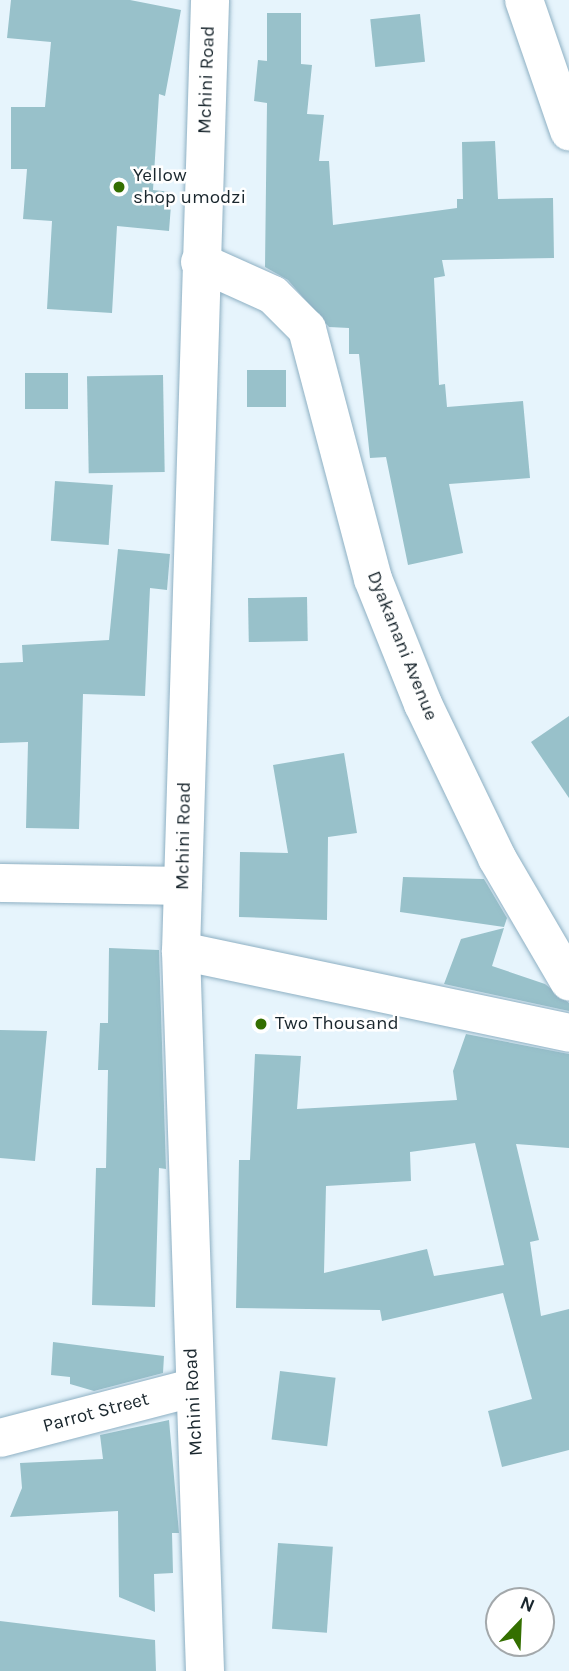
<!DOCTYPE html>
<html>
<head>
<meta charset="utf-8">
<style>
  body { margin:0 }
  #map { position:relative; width:569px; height:1671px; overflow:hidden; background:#e6f4fc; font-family:Karla,sans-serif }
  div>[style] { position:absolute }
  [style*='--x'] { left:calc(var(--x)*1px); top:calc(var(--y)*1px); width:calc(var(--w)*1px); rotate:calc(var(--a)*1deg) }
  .building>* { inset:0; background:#98c1ca; transform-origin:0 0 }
  .roads { filter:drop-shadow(0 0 2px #8eb0c3) drop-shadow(0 0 2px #8eb0c3) }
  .street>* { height:38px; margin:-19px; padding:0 19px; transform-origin:19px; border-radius:19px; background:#fff }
  .secondary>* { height:38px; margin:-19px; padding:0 19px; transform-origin:19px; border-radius:19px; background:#fff }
  .dots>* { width:19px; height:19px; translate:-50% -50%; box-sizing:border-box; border:4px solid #fff; border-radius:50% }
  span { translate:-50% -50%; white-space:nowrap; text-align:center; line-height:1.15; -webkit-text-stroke:5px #fff; paint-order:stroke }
  .street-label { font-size:19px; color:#19262d }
  .poi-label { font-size:19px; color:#19262d }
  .left { translate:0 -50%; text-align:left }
  .north { position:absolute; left:485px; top:1587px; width:70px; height:70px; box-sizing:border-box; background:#fff; border:2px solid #a3a8ab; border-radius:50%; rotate:23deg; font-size:19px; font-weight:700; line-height:28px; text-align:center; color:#19262d }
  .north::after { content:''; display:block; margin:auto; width:24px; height:32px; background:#346f00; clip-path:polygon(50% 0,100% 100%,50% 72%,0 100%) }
</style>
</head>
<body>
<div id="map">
  <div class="building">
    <i style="clip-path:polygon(11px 0,130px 0,181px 10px,165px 96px,159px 94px,153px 190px,172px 192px,169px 231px,117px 226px,112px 313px,47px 309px,52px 221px,23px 219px,27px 169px,11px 169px,11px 107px,45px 107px,51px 42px,7px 38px)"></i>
    <i style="clip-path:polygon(267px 13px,301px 13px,301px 64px,312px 65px,307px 114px,324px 115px,319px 161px,329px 161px,333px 225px,457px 208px,457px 199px,463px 199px,462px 142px,495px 141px,498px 199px,553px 198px,554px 258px,442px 260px,445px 276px,434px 278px,439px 385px,445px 384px,447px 407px,523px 401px,530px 478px,449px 484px,463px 553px,408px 565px,386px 457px,370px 458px,359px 354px,349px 354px,349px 328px,329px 327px,288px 280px,265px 267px,267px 103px,254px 101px,258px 60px,267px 61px)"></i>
    <i style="left:420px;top:14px;width:48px;height:50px;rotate:84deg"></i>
    <i style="left:247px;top:370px;width:39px;height:37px"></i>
    <i style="left:25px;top:373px;width:43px;height:36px"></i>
    <i style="left:163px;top:375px;width:97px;height:76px;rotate:89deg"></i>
    <i style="left:55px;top:481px;width:58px;height:60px;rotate:4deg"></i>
    <i style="clip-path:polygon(118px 549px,170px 554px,167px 590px,150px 588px,145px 696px,83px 694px,79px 829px,26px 828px,28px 742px,0 743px,0 663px,23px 662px,22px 645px,109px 640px)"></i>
    <i style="left:307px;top:597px;width:44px;height:59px;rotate:89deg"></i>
    <i style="clip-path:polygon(569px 716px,569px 798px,531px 742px)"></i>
    <i style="clip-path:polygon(344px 753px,357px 833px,328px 837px,327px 920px,239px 917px,240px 852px,288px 853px,273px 765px)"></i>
    <i style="clip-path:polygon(403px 877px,484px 879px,507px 918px,504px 927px,400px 912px)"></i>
    <i style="clip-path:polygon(504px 928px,492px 966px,545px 984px,569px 1003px,569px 1011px,444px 984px,461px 939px)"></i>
    <i style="clip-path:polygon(109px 948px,159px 950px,166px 1169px,159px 1168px,155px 1307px,92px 1305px,96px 1168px,106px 1168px,108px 1070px,98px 1070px,100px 1023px,108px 1023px)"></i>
    <i style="clip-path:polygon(0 1030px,47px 1031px,35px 1161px,0 1158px)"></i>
    <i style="clip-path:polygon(evenodd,466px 1034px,569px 1054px,569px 1148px,516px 1144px,539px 1240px,530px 1242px,541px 1316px,569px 1309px,569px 1450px,502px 1467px,488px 1411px,532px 1399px,503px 1293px,382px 1321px,380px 1310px,236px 1308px,239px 1160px,250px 1160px,255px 1054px,301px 1056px,297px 1109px,457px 1100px,453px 1071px,466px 1034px,475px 1143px,504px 1265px,434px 1276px,427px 1249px,324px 1273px,326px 1186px,411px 1181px,410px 1152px,475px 1143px)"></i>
    <i style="clip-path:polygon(53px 1342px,164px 1356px,163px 1373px,94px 1391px,70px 1384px,70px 1377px,51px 1375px)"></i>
    <i style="left:280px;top:1371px;width:56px;height:69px;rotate:7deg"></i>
    <i style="clip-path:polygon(169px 1420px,179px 1533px,172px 1533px,173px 1573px,154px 1574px,155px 1612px,119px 1597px,118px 1511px,10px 1517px,22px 1488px,20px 1463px,103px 1459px,100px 1435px)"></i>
    <i style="left:278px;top:1543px;width:55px;height:86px;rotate:4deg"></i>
    <i style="clip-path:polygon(0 1621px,155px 1640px,156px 1671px,0 1671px)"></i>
  </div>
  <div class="roads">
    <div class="street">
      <i style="--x:524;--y:0;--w:139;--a:71"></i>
      <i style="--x:200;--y:262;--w:80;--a:24.3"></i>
      <i style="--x:273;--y:295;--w:48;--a:45"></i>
      <i style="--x:307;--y:329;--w:259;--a:75.2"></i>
      <i style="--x:373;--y:579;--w:135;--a:68.2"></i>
      <i style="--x:423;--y:704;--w:171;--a:64.3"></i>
      <i style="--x:497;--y:858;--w:143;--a:59.7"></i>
      <i style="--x:0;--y:883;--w:183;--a:0.9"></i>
      <i style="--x:181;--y:951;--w:397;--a:11.9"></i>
      <i style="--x:0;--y:1438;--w:198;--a:-14.6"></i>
    </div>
    <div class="secondary">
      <i style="--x:205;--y:1671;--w:720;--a:-91.91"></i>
      <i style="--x:181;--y:951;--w:951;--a:-88.25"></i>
    </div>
  </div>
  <div class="dots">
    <i style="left:119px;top:187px;background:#346f00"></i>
    <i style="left:261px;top:1024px;background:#346f00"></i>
  </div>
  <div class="street-label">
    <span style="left:207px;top:80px;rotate:-88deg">Mchini Road</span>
    <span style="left:402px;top:646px;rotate:68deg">Dyakanani Avenue</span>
    <span style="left:184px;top:836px;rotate:-89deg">Mchini Road</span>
    <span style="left:194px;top:1402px;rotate:-93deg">Mchini Road</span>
    <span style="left:96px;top:1413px;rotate:-15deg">Parrot Street</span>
  </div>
  <div class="poi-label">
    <span class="left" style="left:133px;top:187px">Yellow<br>shop umodzi</span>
    <span class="left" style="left:275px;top:1024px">Two Thousand</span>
  </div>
  <div class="north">N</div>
</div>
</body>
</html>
